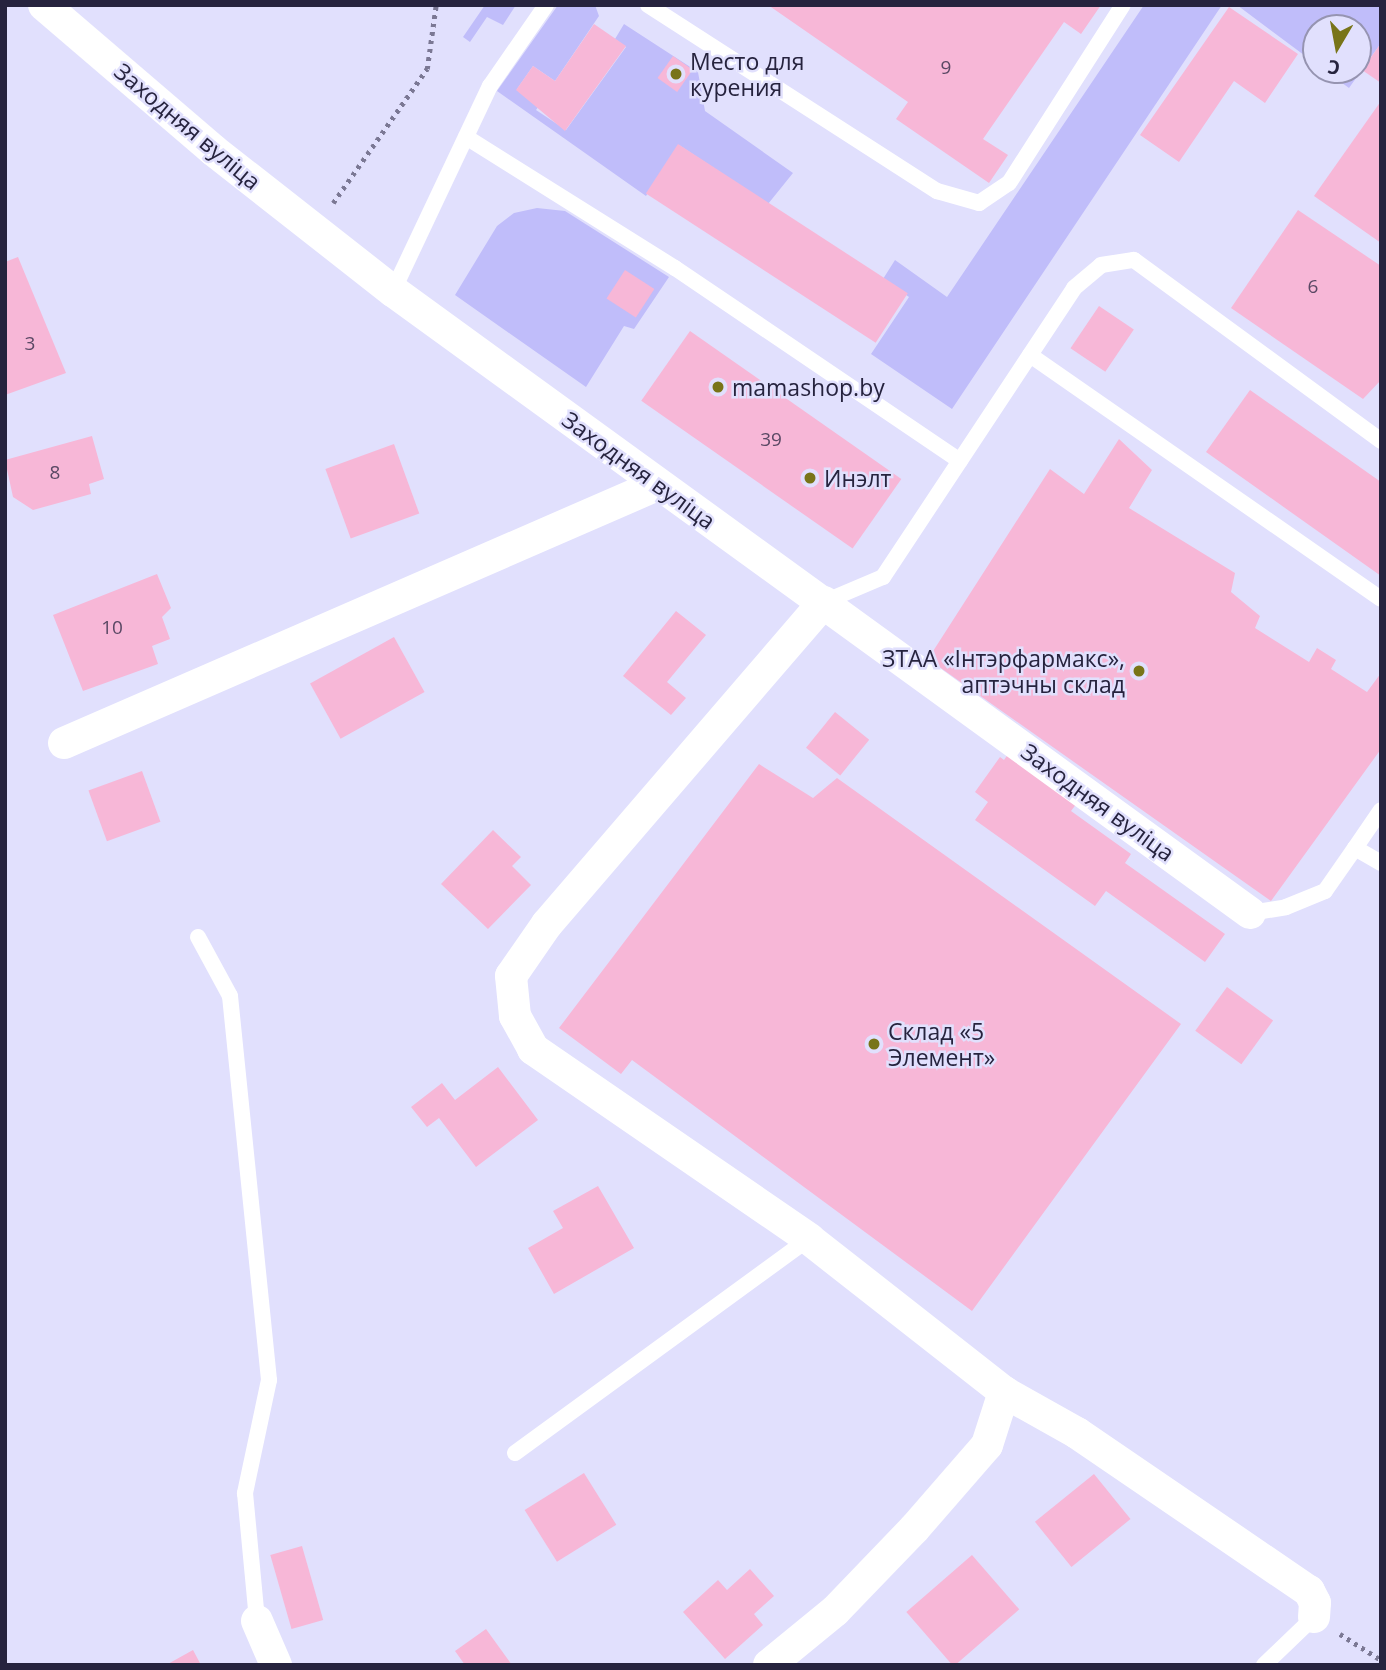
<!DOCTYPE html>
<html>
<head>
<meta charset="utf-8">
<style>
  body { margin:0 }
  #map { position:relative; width:1386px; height:1670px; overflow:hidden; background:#e1e0fd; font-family:"Open Sans",sans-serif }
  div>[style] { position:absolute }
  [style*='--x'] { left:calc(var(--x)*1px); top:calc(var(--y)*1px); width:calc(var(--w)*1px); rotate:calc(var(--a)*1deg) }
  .green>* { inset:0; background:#c0bdfa }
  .building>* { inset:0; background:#f7b7d7; transform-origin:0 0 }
  .path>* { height:4.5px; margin-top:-2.25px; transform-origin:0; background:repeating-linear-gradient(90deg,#7b7894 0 3.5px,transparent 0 8.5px) }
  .lane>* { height:16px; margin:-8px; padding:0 8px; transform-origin:8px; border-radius:8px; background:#fff }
  .street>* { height:32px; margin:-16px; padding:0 16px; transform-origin:16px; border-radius:16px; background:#fff }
  .dots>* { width:19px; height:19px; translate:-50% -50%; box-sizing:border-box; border:4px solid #e1e0fd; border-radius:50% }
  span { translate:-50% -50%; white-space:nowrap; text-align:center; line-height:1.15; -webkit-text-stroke:5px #e1e0fd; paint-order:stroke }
  .number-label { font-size:19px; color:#5a4864 }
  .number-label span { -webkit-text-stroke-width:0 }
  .poi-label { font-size:23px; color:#26233e }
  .left { translate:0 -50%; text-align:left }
  .right { translate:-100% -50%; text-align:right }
  .street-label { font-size:23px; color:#26233e }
  .frame { position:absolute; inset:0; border:7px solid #26233e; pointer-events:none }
  .north { position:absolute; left:1302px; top:14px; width:70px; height:70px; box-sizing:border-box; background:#e1e0fd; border:2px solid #9694b1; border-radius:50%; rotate:190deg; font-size:19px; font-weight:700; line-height:28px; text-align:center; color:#26233e }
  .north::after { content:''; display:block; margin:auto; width:24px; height:32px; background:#787418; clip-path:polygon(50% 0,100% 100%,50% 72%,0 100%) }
</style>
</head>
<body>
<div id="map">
  <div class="green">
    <i style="clip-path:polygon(485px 5px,516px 5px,503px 25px,487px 17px,470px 42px,463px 37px)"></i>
    <i style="clip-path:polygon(558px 5px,595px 5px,599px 16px,555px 81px,533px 66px,517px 89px,539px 106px,536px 110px,566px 130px,626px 47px,615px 39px,624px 24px,698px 72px,705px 111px,793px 173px,768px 204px,679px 145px,646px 196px,497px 91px)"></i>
    <i style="clip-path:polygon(1144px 5px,1222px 5px,952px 409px,871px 354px,909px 297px,883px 279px,895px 260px,947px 297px)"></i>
    <i style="clip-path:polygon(1237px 5px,1381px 5px,1381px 43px,1349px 88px,1324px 70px,1358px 70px,1358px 28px,1316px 28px,1316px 64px)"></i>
    <i style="clip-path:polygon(537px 208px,565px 211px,669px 277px,634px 329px,624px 326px,586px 387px,455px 295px,497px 226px,514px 213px)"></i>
  </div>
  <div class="building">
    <i style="clip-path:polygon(768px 5px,1101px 5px,1081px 34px,1064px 22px,983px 139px,1008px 155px,989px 183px,896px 119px,908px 102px)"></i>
    <i style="clip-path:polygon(1229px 7px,1298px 54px,1265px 103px,1234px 81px,1179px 162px,1140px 135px)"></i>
    <i style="clip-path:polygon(594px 24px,626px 46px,565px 131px,516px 90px,533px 66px,555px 81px)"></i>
    <i style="clip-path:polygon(1381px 43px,1381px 83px,1362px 70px)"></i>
    <i style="left:673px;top:56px;width:24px;height:27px;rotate:35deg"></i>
    <i style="clip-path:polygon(1381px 101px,1381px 243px,1314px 196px)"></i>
    <i style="left:678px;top:144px;width:274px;height:59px;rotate:33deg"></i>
    <i style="clip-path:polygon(1298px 210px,1381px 266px,1381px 380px,1363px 399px,1231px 308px)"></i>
    <i style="clip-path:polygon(18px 257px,66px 373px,5px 395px,5px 262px)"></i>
    <i style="left:625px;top:270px;width:35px;height:34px;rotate:33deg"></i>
    <i style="left:1099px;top:306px;width:42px;height:51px;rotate:34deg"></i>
    <i style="left:690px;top:331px;width:258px;height:85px;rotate:35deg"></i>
    <i style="clip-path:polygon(1250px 390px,1381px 482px,1381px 576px,1206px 452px)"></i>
    <i style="clip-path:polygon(92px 436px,104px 479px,89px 484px,91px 494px,33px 510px,13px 497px,5px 460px)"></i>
    <i style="clip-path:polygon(1119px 439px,1152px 470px,1129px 508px,1235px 573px,1231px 592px,1260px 616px,1255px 628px,1309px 662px,1317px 648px,1336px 660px,1331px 669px,1367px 692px,1381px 673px,1381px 749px,1271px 901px,928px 659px,1050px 469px,1084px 494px)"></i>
    <i style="left:394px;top:444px;width:74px;height:73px;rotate:70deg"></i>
    <i style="clip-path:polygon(157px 574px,171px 608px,162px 617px,170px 639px,152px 646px,158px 664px,83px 691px,53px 615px)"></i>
    <i style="clip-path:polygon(676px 611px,706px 635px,667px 682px,686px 698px,671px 715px,623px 676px)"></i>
    <i style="left:394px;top:637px;width:63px;height:96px;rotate:61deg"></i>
    <i style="left:835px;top:712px;width:44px;height:46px;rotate:39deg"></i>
    <i style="clip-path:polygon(1011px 750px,1080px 799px,1071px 811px,1131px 854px,1125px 863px,1225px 934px,1205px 962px,1106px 891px,1095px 906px,975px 820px,988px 802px,975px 792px,1000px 757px,1004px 760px)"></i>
    <i style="clip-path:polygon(759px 764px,813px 798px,837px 778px,1181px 1024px,972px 1311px,632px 1060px,621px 1074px,559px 1028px)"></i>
    <i style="left:142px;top:771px;width:54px;height:57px;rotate:70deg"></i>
    <i style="clip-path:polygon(493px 830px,521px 857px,512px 866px,531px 885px,488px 929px,441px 884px)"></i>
    <i style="left:1227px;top:987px;width:57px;height:54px;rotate:36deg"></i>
    <i style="clip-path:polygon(498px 1067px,538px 1120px,476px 1167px,439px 1118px,427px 1127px,411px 1107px,442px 1083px,455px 1100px)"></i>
    <i style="clip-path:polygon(598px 1186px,634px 1248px,554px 1294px,528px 1248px,563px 1228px,553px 1211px)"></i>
    <i style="left:584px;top:1473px;width:61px;height:70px;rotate:58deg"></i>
    <i style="left:1094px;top:1474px;width:58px;height:76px;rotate:51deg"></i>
    <i style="left:302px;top:1546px;width:77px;height:33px;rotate:74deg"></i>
    <i style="left:972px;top:1555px;width:72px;height:87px;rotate:49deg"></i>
    <i style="clip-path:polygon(750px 1569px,774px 1596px,754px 1614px,763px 1625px,725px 1659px,683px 1612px,718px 1580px,727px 1590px)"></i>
    <i style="clip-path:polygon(486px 1629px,512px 1665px,465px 1665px,455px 1651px)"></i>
    <i style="clip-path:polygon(193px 1650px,201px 1665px,166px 1665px)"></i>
  </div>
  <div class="path">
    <i style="--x:333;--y:203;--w:164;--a:-55"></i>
    <i style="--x:427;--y:69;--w:65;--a:-82"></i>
    <i style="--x:1340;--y:1634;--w:49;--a:32.4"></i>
  </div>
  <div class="lane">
    <i style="--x:648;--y:5;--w:344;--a:32.8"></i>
    <i style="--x:937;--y:191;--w:44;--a:15.9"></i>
    <i style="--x:979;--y:203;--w:36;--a:-34"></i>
    <i style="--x:1009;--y:183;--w:211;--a:-57.4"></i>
    <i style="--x:466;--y:137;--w:247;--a:32.1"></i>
    <i style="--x:675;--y:268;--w:344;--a:34.1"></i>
    <i style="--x:393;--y:291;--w:227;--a:-64.7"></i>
    <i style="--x:490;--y:86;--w:98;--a:-55.3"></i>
    <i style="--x:1030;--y:355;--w:427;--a:34.8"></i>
    <i style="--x:824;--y:602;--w:64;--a:-23"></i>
    <i style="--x:883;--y:577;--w:346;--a:-56.5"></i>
    <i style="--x:1074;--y:288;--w:35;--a:-40"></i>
    <i style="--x:1101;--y:265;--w:33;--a:-9"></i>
    <i style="--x:1134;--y:260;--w:306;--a:36.2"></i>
    <i style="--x:1355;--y:848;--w:46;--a:-55.6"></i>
    <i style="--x:1250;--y:913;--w:36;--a:-9"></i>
    <i style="--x:1286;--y:907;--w:42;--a:-22.3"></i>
    <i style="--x:1325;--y:891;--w:52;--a:-55.1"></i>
    <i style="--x:1355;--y:848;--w:30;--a:30"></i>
    <i style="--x:198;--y:937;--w:67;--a:61.5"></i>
    <i style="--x:230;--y:996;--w:386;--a:84.2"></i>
    <i style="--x:269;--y:1380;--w:116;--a:102"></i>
    <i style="--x:245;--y:1493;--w:129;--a:84.6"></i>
    <i style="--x:515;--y:1453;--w:364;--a:-36.1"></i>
    <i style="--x:1264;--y:1665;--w:69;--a:-43.8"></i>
  </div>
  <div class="street">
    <i style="--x:44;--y:5;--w:223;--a:40.6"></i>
    <i style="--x:213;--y:150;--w:229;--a:38.1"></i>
    <i style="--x:393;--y:291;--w:1059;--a:35.97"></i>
    <i style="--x:824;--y:602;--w:425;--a:130.7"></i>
    <i style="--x:547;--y:924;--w:63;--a:124.7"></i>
    <i style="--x:511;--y:976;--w:40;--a:84.3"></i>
    <i style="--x:515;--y:1016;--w:38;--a:61"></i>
    <i style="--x:533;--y:1049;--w:335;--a:34.5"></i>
    <i style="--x:809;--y:1239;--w:248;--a:38.1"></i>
    <i style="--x:1004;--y:1392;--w:84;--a:29.3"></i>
    <i style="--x:1077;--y:1433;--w:281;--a:34.3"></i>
    <i style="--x:1309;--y:1591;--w:13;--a:63"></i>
    <i style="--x:1315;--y:1603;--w:14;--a:94"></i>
    <i style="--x:64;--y:743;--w:647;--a:-23.51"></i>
    <i style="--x:257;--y:1621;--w:48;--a:66.6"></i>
    <i style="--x:769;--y:1665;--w:85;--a:-39.3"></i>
    <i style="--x:835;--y:1611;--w:114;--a:-46.1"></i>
    <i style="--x:914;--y:1529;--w:111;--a:-49"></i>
    <i style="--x:987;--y:1445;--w:56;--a:-72.2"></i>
  </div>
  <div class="dots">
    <i style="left:676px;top:74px;background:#787418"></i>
    <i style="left:718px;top:387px;background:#787418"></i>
    <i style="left:810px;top:478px;background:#787418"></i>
    <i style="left:1139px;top:671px;background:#787418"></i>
    <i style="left:874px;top:1044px;background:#787418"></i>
  </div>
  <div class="number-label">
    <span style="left:946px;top:68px">9</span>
    <span style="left:1313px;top:287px">6</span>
    <span style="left:30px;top:344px">3</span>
    <span style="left:771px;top:440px">39</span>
    <span style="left:55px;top:473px">8</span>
    <span style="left:112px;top:628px">10</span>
  </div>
  <div class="poi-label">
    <span class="left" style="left:690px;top:74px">Место для<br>курения</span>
    <span class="left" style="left:732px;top:387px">mamashop.by</span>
    <span class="left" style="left:824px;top:478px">Инэлт</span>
    <span class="right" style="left:1125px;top:671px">ЗТАА «Інтэрфармакс»,<br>аптэчны склад</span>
    <span class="left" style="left:888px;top:1044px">Склад «5<br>Элемент»</span>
  </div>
  <div class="street-label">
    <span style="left:188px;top:126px;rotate:40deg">Заходняя вуліца</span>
    <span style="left:639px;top:470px;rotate:36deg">Заходняя вуліца</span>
    <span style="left:1098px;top:802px;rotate:36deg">Заходняя вуліца</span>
  </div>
  <div class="frame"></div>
  <div class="north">С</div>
</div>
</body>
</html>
